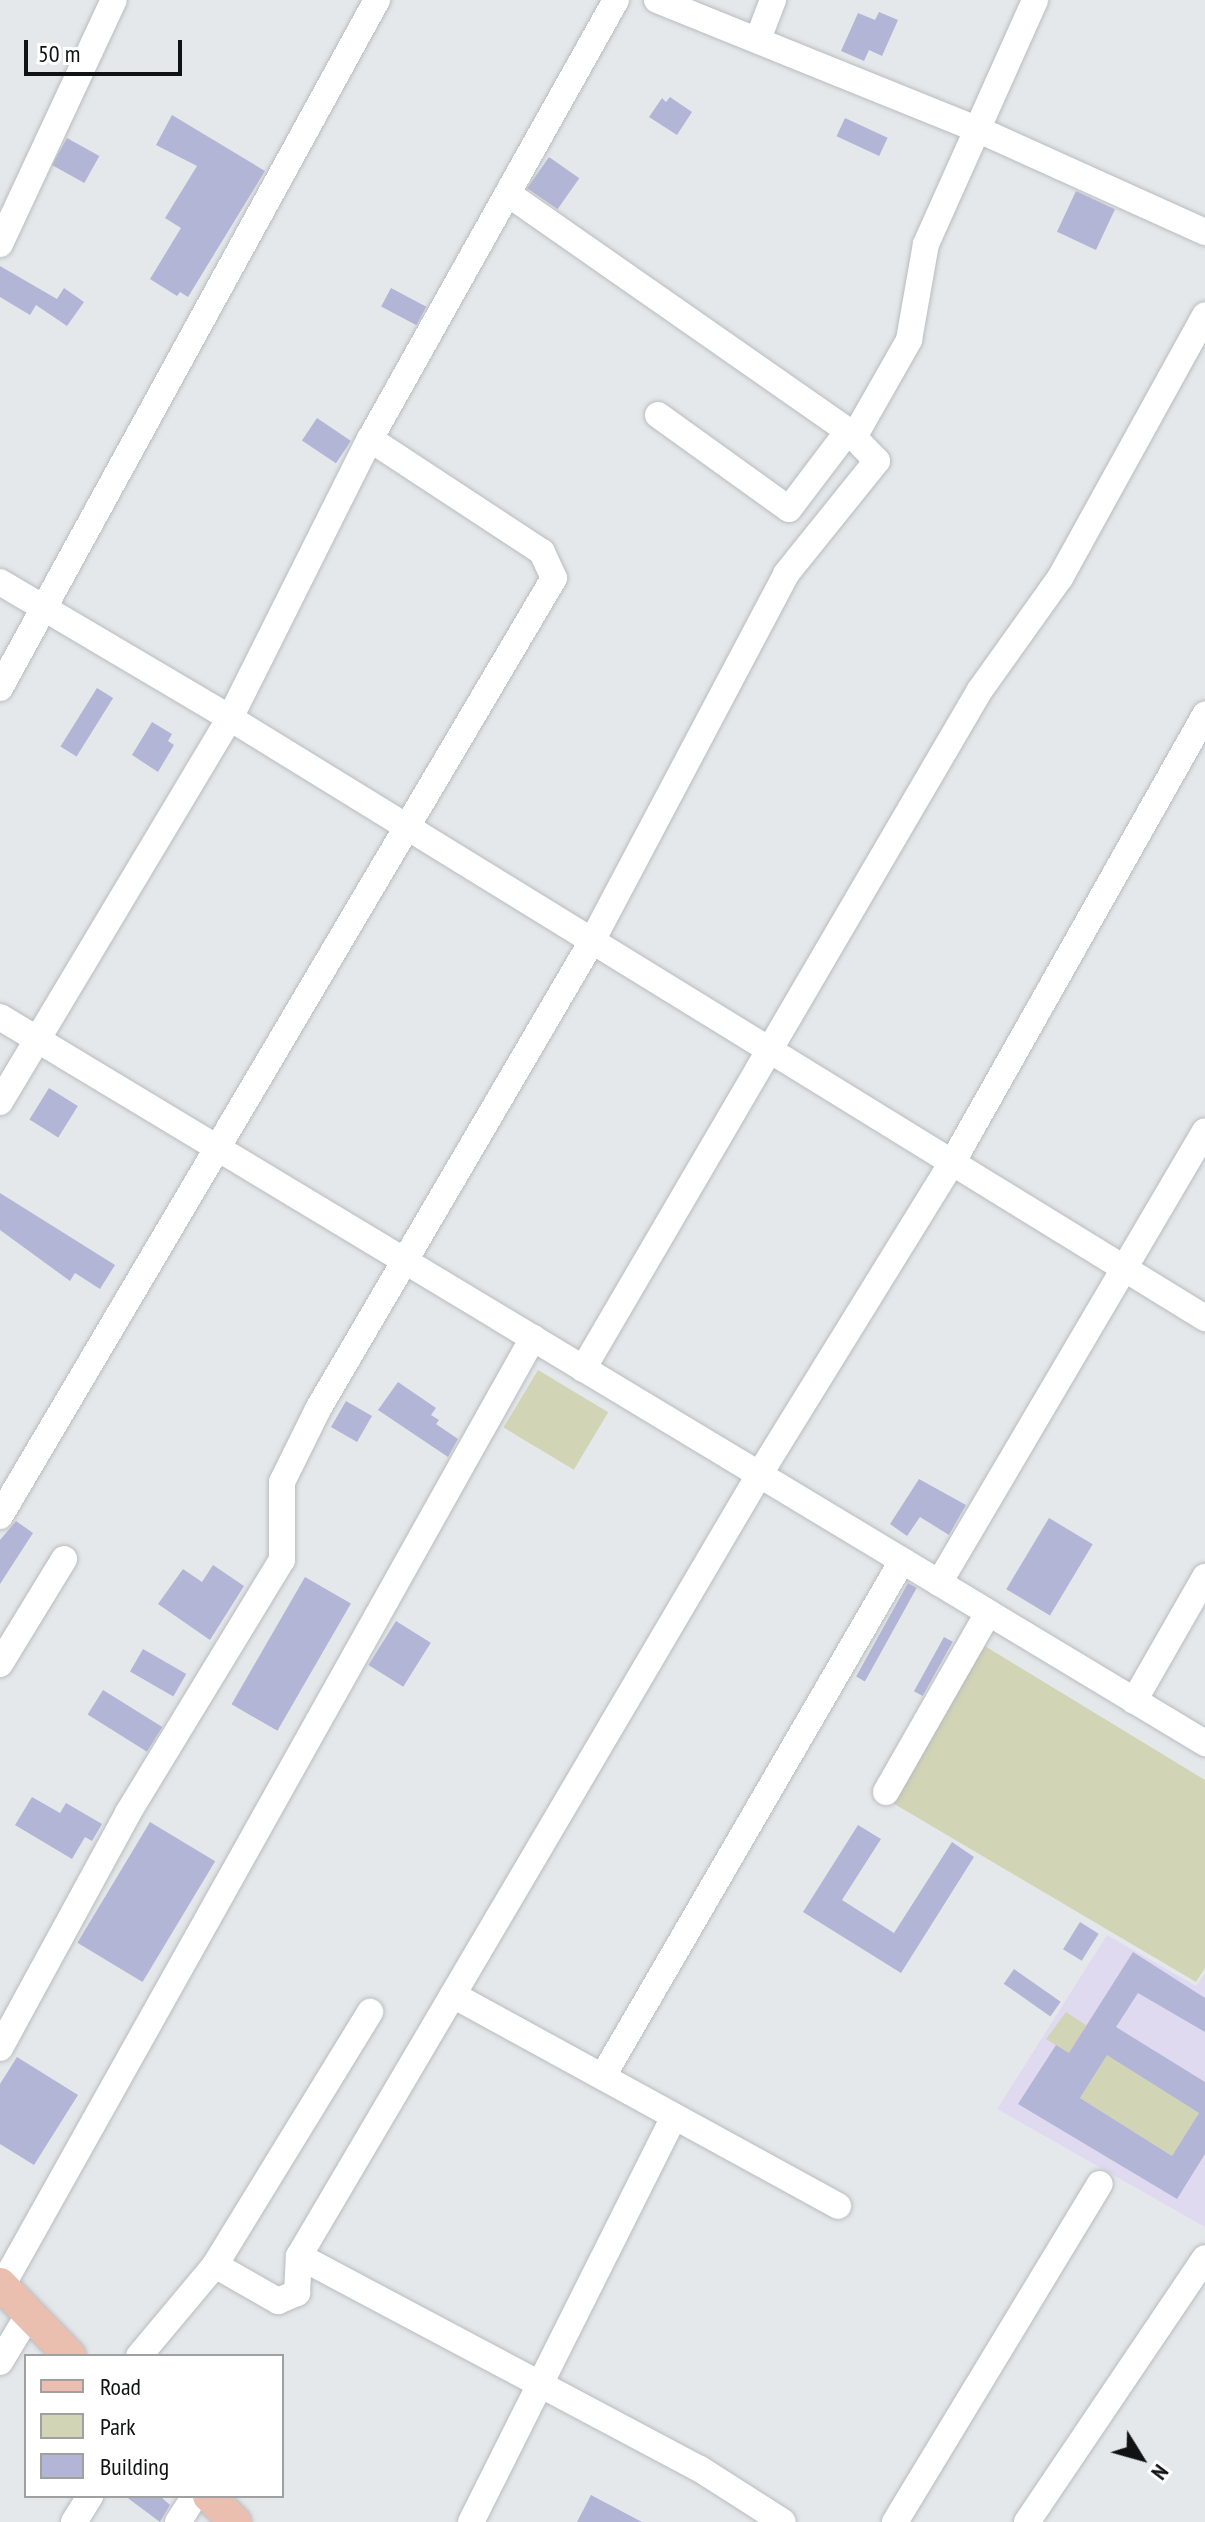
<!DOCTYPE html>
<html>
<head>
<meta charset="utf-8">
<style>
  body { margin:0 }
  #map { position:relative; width:1205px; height:2522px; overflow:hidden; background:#e5e8eb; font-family:"PT Sans Narrow",sans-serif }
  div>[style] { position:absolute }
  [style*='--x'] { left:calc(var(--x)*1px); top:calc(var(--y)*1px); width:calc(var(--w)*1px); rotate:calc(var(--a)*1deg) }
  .education>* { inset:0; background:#dfdaf0 }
  .green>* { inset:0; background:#d1d5b6; transform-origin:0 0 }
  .building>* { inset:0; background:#b2b5d6; transform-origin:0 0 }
  .roads { filter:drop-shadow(0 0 2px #b9bcbf) drop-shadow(0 0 2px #b9bcbf) }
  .minor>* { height:26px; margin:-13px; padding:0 13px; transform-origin:13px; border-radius:13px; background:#fff }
  .major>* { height:32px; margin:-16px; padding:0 16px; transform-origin:16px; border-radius:16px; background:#ebbfb0 }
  span { translate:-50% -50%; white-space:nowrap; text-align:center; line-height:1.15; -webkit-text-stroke:6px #fff; paint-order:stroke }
  .legend { position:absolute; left:24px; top:2354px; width:260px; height:144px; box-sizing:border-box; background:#fff; border:2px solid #a0a0a1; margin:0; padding:10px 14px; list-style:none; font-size:24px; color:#111213 }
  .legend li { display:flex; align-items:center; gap:16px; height:40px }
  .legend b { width:40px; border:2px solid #a0a0a1 }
  .north { position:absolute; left:1101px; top:2418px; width:80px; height:80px; -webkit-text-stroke:6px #fff; paint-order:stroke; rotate:127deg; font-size:22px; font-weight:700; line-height:32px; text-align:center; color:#111213 }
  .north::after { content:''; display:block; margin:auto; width:28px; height:36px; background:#111213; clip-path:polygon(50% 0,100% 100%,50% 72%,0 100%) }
  .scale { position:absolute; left:24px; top:40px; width:158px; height:36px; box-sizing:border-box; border:4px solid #111213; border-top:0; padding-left:10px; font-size:24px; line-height:28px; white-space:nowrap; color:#111213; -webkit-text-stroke:6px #fff; paint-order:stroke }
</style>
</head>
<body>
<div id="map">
  <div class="education">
    <i style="clip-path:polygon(1107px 1935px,1196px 1986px,1205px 1973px,1205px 2227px,997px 2109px)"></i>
  </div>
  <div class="green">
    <i style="left:538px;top:1370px;width:82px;height:67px;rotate:31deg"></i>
    <i style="clip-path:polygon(980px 1643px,1205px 1780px,1205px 1968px,1196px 1982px,891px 1802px)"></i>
    <i style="clip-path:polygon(1066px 2012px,1086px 2025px,1080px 2037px,1199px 2113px,1172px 2156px,1080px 2098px,1097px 2071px,1046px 2039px)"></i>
  </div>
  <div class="building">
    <i style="clip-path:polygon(879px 12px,898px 20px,882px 56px,869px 50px,864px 61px,841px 51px,858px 13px,875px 20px)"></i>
    <i style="clip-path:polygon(670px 97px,692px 112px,677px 135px,649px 117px,662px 98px,666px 102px)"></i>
    <i style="clip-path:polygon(172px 115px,265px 171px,188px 297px,180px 292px,177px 296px,150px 279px,181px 228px,165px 218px,197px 166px,156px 145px)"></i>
    <i style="left:845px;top:118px;width:47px;height:20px;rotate:25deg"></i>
    <i style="left:67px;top:138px;width:37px;height:31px;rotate:29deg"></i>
    <i style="left:549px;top:157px;width:37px;height:38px;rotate:35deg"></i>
    <i style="left:1076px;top:191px;width:43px;height:45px;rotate:25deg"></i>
    <i style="clip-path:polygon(0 266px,57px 299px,64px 288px,84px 302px,67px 326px,36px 305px,30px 315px,0 297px)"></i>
    <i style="left:391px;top:288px;width:40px;height:21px;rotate:28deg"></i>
    <i style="left:317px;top:418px;width:41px;height:27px;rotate:34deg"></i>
    <i style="left:97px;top:688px;width:19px;height:69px;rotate:32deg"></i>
    <i style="clip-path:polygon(152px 722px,172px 734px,168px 741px,174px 745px,158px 772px,132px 755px)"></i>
    <i style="left:49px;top:1088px;width:34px;height:37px;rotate:32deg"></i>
    <i style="clip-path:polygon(0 1193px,115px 1265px,100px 1289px,75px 1273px,70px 1281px,0 1230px)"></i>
    <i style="clip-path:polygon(398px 1382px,436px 1408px,431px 1415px,439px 1420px,436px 1424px,458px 1439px,448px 1457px,378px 1410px)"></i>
    <i style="left:346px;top:1401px;width:30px;height:30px;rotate:30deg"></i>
    <i style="clip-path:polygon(919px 1479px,966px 1505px,949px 1535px,920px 1517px,907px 1536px,890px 1524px)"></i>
    <i style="left:1049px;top:1518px;width:51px;height:83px;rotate:31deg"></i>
    <i style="clip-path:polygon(16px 1521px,33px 1533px,0 1584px,0 1540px)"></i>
    <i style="clip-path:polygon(213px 1565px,244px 1586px,210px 1640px,158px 1604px,183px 1569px,202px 1582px)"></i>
    <i style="left:305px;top:1577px;width:53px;height:147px;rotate:30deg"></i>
    <i style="left:908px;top:1583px;width:10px;height:107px;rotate:29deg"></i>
    <i style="left:396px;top:1621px;width:41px;height:52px;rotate:32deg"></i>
    <i style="left:944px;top:1637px;width:10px;height:62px;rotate:29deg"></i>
    <i style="left:143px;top:1649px;width:50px;height:26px;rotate:30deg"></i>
    <i style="left:103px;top:1690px;width:70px;height:29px;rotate:32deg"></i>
    <i style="clip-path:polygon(32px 1797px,60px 1813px,66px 1803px,102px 1824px,92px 1841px,85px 1837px,72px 1859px,15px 1825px)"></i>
    <i style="left:150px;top:1822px;width:76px;height:141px;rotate:31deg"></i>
    <i style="clip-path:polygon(858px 1825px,881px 1839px,842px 1900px,894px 1933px,952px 1842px,974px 1857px,901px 1973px,803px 1912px)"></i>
    <i style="left:1080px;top:1922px;width:22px;height:32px;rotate:32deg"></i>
    <i style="clip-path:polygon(evenodd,1133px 1952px,1205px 1998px,1205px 2032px,1138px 1993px,1116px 2027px,1205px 2082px,1205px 2154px,1177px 2199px,1018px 2104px,1056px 2045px,1069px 2053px,1133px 1952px,1107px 2055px,1199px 2113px,1172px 2156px,1080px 2098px,1107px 2055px)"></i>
    <i style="left:1014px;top:1969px;width:57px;height:18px;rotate:35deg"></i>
    <i style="clip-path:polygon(17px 2057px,78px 2095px,34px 2165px,0 2144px,0 2084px)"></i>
    <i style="clip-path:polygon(591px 2495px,642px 2522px,577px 2522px)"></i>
    <i style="clip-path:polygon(125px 2496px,160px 2496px,170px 2505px,160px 2522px)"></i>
  </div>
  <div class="roads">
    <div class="minor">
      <i style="--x:657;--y:0;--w:347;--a:22"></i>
      <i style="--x:979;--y:130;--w:248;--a:24.3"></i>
      <i style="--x:758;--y:39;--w:42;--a:-69"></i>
      <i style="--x:0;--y:244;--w:269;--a:-65"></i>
      <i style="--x:658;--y:415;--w:161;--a:35.7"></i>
      <i style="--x:789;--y:509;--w:98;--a:-52.9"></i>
      <i style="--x:854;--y:437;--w:112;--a:-60.4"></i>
      <i style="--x:909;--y:340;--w:97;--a:-80"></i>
      <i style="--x:926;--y:244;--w:267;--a:-65.9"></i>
      <i style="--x:0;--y:582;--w:267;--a:30.6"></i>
      <i style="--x:230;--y:718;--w:1145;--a:31.61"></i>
      <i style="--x:0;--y:688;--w:785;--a:-61.28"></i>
      <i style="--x:0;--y:1017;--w:1407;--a:31.07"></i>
      <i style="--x:0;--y:1102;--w:448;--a:-59.1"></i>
      <i style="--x:230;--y:718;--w:312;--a:-63.4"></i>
      <i style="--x:370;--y:439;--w:503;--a:-60.74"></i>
      <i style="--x:583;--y:1369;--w:787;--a:-59.69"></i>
      <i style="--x:980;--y:690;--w:138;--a:-54.5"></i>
      <i style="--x:1060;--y:578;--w:300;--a:-61.1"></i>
      <i style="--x:0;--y:1516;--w:1089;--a:-59.43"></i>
      <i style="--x:554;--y:578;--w:29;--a:-115"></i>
      <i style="--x:542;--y:552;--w:206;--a:-146.7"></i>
      <i style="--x:939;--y:1583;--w:524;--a:-59.52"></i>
      <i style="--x:0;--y:1664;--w:123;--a:-58.6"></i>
      <i style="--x:1134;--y:1701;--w:143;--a:-60.2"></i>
      <i style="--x:886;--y:1792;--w:206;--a:-60.3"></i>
      <i style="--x:453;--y:1995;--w:439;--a:28.7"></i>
      <i style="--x:0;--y:2048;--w:268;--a:-61.4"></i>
      <i style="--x:128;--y:1813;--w:296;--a:-58.7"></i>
      <i style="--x:282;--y:1560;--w:78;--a:-90"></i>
      <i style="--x:282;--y:1482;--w:81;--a:-63.7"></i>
      <i style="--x:318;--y:1409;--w:542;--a:-59.65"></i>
      <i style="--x:592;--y:941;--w:415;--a:-62.1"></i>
      <i style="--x:786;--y:574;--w:145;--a:-51.2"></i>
      <i style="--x:877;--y:461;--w:42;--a:-134"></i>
      <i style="--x:848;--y:431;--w:414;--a:-145.1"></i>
      <i style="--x:603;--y:2076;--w:596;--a:-59.86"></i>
      <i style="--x:299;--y:2256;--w:454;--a:28"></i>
      <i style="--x:700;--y:2469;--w:98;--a:32.6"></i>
      <i style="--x:215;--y:2265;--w:73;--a:29.7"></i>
      <i style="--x:278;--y:2301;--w:21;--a:-23"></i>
      <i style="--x:297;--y:2293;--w:37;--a:-87"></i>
      <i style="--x:299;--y:2256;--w:906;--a:-59.5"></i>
      <i style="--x:759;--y:1475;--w:367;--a:-58.3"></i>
      <i style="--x:952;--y:1163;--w:515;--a:-60.55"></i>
      <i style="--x:2;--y:2286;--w:1087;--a:-60.75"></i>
      <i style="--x:139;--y:2356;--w:119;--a:-50.1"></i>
      <i style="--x:215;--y:2265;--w:297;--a:-58.5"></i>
      <i style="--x:0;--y:2362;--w:56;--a:-58.9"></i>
      <i style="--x:74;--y:2522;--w:31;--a:-58"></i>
      <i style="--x:178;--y:2522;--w:31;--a:-57"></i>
      <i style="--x:471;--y:2522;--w:453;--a:-63.4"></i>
      <i style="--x:895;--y:2522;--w:395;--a:-58.8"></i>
      <i style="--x:1027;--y:2522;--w:318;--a:-56"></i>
    </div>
    <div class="major">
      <i style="--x:0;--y:2284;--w:100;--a:45.8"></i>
      <i style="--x:209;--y:2496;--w:37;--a:45"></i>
    </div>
  </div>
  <ul class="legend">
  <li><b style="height:10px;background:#ebbfb0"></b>Road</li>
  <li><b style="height:22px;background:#d1d5b6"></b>Park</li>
  <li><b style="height:22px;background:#b2b5d6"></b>Building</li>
  </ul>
  <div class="north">N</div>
  <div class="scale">50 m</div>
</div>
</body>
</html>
